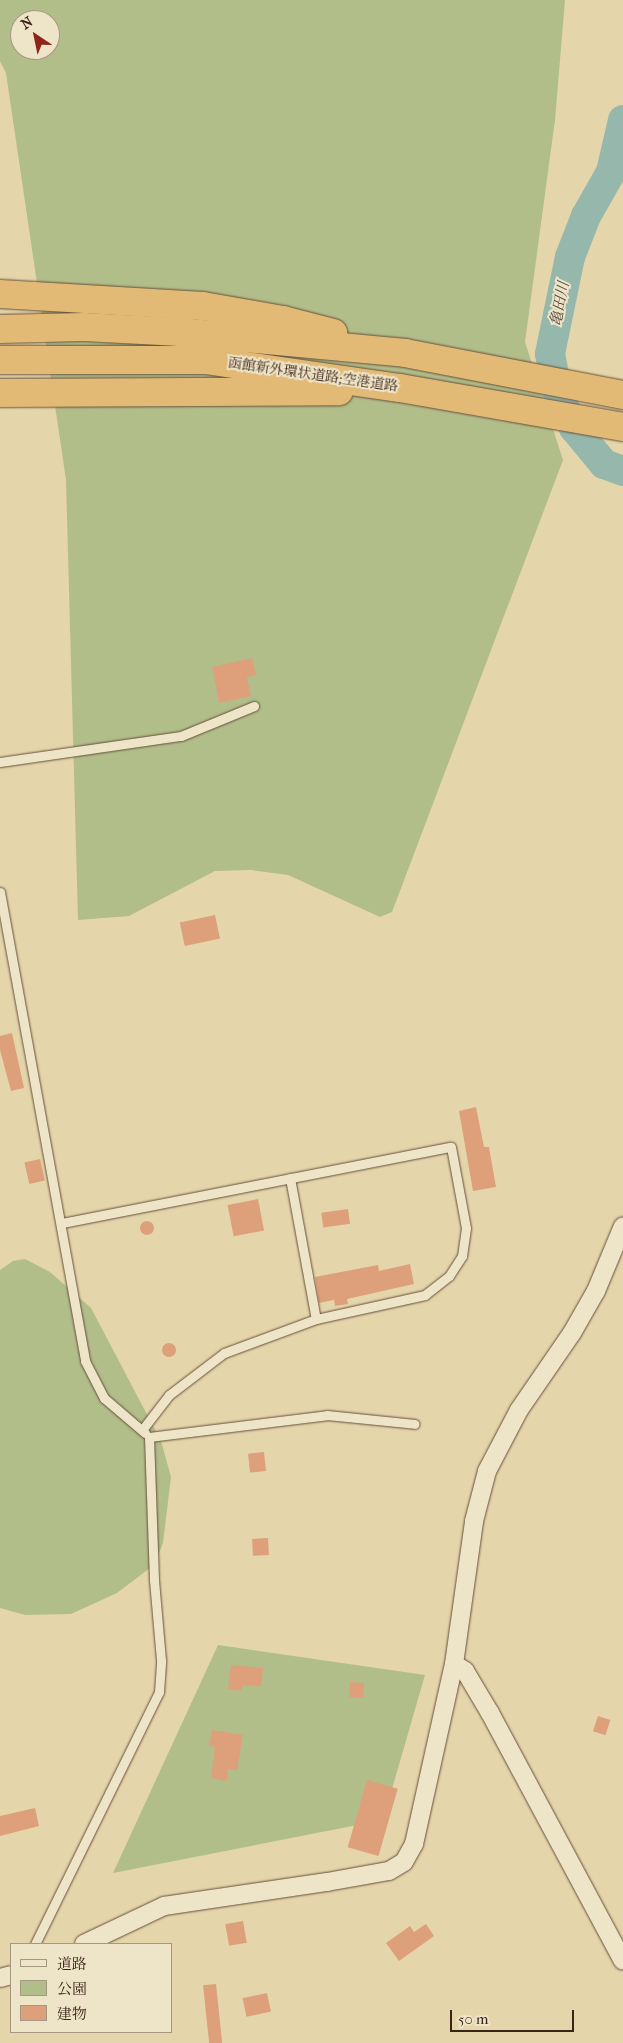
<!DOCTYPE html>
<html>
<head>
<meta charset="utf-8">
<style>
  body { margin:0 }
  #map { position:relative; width:623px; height:2043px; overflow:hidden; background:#e5d5aa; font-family:"IM FELL French Canon","Noto Serif JP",serif }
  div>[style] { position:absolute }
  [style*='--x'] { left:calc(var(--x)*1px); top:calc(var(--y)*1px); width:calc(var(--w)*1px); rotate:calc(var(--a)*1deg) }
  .green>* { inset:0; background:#b2be8a }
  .river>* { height:30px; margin:-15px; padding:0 15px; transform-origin:15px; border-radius:15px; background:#96b8ac }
  .building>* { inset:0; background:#dda07b; transform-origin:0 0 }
  .round { border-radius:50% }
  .roads { filter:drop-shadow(0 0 1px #66503c) drop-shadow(0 0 1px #66503c) }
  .service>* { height:9px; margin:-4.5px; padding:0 4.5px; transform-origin:4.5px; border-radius:4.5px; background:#eee4c8 }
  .minor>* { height:18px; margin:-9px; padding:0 9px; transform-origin:9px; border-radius:9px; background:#eee4c8 }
  .motorway>* { height:28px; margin:-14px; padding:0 14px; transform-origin:14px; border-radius:14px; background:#e2ba75 }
  span { translate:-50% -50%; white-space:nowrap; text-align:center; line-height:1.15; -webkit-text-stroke:4px #eee4c8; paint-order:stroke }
  .street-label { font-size:14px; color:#3b2318 }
  .water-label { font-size:15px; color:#52483d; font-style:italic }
  .legend { position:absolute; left:10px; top:1943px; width:162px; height:90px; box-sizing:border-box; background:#eee4c8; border:1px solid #a69782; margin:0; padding:6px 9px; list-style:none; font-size:15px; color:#3b2318 }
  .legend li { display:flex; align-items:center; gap:10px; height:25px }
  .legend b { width:25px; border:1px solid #a69782 }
  .north { position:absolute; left:10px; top:10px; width:50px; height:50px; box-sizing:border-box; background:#eee4c8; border:1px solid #a69782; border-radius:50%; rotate:326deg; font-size:14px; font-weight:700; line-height:20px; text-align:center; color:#3b2318 }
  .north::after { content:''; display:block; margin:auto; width:18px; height:22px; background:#8f2418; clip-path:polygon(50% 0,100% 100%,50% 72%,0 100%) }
  .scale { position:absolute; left:450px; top:2010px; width:124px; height:22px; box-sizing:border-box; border:2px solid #3b2318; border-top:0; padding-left:6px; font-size:15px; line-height:18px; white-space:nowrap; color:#3b2318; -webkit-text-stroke:4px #eee4c8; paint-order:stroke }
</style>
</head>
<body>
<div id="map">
  <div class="green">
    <i style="clip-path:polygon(evenodd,0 0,565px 0,555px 120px,525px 342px,563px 460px,392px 912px,380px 917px,288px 875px,251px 870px,215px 871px,129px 916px,78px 920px,66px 480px,6px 73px,0 61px,0 0,20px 20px,50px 20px,50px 50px,20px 50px,20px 20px)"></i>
    <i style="clip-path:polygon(25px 1259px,50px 1272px,91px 1308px,161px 1441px,171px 1477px,163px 1543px,154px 1565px,117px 1593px,71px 1614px,25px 1615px,0 1608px,0 1270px,13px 1261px)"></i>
    <i style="clip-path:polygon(218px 1645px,425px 1675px,383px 1820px,113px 1873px)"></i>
  </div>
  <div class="river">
    <i style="--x:623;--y:120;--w:53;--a:103"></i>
    <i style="--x:611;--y:172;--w:51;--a:119.6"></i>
    <i style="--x:586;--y:216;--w:44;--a:111.3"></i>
    <i style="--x:570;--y:257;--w:99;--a:101.7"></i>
    <i style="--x:550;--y:354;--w:38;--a:79"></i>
    <i style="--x:557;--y:391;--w:41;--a:65.3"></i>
    <i style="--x:574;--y:428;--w:47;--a:50.2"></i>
    <i style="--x:604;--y:464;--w:20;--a:20"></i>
  </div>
  <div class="building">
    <i style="clip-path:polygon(252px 658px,256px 675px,247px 677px,251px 696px,219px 703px,212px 667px)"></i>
    <i style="left:215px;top:915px;width:24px;height:36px;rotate:78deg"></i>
    <i style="clip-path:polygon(12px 1033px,24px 1088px,11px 1091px,0 1050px,0 1036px)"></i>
    <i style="clip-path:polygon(476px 1107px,484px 1147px,489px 1147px,496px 1187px,473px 1191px,459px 1111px)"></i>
    <i style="left:40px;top:1159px;width:22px;height:16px;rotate:77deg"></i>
    <i style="left:258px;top:1199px;width:32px;height:31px;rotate:79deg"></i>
    <i style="left:348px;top:1209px;width:15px;height:27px;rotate:82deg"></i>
    <i class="round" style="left:140px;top:1221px;width:14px;height:14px"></i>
    <i style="clip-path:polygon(410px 1264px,414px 1284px,347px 1299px,348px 1304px,335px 1306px,334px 1300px,319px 1303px,315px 1277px,378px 1265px,379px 1271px)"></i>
    <i class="round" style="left:162px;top:1343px;width:14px;height:14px"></i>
    <i style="left:264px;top:1452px;width:19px;height:16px;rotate:84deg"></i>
    <i style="left:268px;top:1538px;width:17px;height:16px;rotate:87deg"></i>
    <i style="clip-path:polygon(231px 1665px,263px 1668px,261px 1686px,242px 1685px,242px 1691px,228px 1689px)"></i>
    <i style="left:350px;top:1682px;width:14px;height:15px;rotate:4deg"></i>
    <i style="left:598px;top:1716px;width:13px;height:16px;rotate:18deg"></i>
    <i style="clip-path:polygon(212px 1730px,243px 1735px,237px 1770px,228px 1769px,227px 1781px,211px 1778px,215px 1747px,209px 1746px)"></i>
    <i style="left:367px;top:1780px;width:32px;height:70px;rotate:16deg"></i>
    <i style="clip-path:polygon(35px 1808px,39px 1826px,0 1836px,0 1816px)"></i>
    <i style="left:243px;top:1921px;width:22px;height:18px;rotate:80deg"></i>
    <i style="clip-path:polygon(426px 1924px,434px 1936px,399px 1961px,386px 1943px,410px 1926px,414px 1932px)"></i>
    <i style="left:216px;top:1984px;width:59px;height:13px;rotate:84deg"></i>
    <i style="left:267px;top:1993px;width:19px;height:25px;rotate:78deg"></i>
  </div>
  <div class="roads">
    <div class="service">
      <i style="--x:0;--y:762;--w:183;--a:-8.2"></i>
      <i style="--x:181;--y:736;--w:79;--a:-22.3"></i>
      <i style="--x:0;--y:892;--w:477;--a:79.7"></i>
      <i style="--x:85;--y:1361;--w:42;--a:62.8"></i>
      <i style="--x:104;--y:1398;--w:54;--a:40.5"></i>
      <i style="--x:290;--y:1178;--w:143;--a:79.6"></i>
      <i style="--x:62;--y:1223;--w:396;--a:-11.1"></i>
      <i style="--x:451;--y:1147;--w:82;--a:79.5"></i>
      <i style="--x:466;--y:1228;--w:28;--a:98"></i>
      <i style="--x:462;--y:1256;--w:24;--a:123"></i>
      <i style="--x:449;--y:1276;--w:31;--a:142"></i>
      <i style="--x:425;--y:1295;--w:112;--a:167.6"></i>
      <i style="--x:316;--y:1319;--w:98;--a:159.7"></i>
      <i style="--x:224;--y:1353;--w:69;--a:142.6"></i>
      <i style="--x:169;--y:1395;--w:44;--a:127.6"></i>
      <i style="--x:35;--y:1944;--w:281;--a:-63.8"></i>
      <i style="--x:159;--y:1692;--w:32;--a:-86"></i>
      <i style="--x:161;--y:1660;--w:80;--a:-95"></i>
      <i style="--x:154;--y:1580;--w:143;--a:-92"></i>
      <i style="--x:149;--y:1437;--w:179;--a:-7"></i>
      <i style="--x:327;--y:1415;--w:88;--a:5.8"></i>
    </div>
    <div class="minor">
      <i style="--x:454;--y:1664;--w:13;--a:32"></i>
      <i style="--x:465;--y:1671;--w:49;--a:59.2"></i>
      <i style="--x:490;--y:1713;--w:281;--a:61.8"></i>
      <i style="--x:84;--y:1944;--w:89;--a:-25.4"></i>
      <i style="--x:164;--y:1906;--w:165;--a:-8.4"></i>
      <i style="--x:327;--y:1882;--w:63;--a:-10.1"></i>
      <i style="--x:389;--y:1871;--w:17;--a:-31"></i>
      <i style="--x:404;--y:1862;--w:21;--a:-61"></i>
      <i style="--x:414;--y:1844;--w:184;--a:-77.5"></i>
      <i style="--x:454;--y:1664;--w:144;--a:-82"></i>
      <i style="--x:474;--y:1521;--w:52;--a:-75.4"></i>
      <i style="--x:487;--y:1471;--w:69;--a:-62.3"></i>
      <i style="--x:519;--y:1410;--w:93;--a:-55.5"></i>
      <i style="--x:572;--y:1333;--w:48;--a:-60.3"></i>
      <i style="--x:596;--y:1291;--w:70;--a:-67.4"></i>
      <i style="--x:0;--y:1978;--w:11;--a:-15"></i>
    </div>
    <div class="motorway">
      <i style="--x:0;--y:294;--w:203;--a:3.4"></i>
      <i style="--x:203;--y:306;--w:81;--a:9.9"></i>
      <i style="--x:283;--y:320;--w:52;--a:14.6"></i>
      <i style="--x:0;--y:329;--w:84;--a:-1.4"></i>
      <i style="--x:84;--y:327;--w:96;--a:3"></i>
      <i style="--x:180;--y:332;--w:226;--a:5.3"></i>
      <i style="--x:405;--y:353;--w:222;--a:10.9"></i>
      <i style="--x:0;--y:360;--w:205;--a:0"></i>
      <i style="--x:205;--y:360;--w:197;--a:8.2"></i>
      <i style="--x:400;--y:388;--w:226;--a:9.9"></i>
      <i style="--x:0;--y:393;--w:339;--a:-0.3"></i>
    </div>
  </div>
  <div class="street-label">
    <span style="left:313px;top:375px;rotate:8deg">函館新外環状道路;空港道路</span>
  </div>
  <div class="water-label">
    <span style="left:560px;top:304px;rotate:-79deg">亀田川</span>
  </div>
  <ul class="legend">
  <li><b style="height:6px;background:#eee4c8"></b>道路</li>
  <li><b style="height:14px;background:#b2be8a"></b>公園</li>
  <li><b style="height:14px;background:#dda07b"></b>建物</li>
  </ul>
  <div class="north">N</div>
  <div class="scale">50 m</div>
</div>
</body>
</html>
